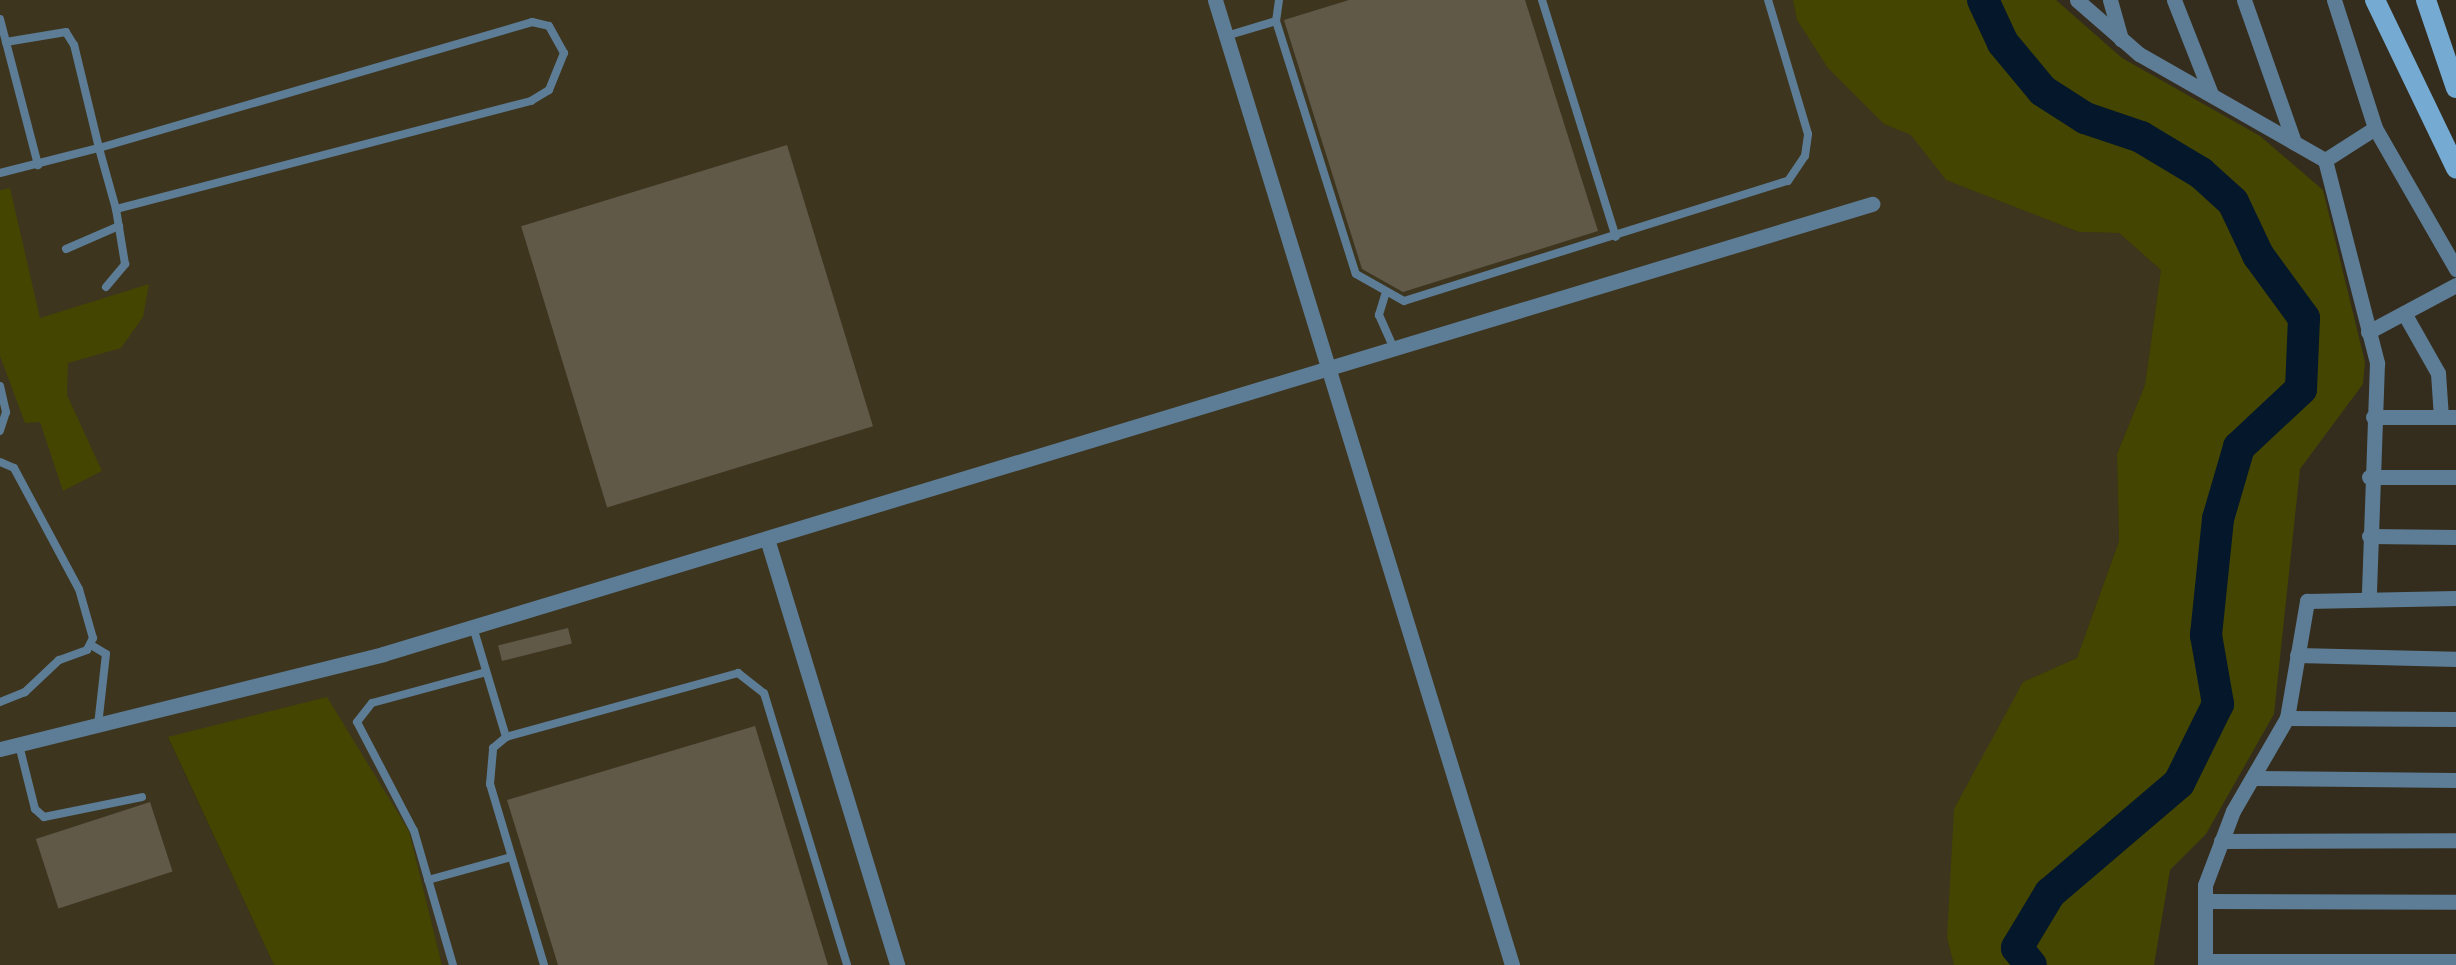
<!DOCTYPE html>
<html>
<head>
<meta charset="utf-8">
<style>
  body { margin:0 }
  #map { position:relative; width:2456px; height:965px; overflow:hidden; background:#342d1e; font-family:"Golos Text",sans-serif }
  div>[style] { position:absolute }
  [style*='--x'] { left:calc(var(--x)*1px); top:calc(var(--y)*1px); width:calc(var(--w)*1px); rotate:calc(var(--a)*1deg) }
  .built>* { inset:0; background:#3e351f }
  .green>* { inset:0; background:#444501 }
  .river>* { height:32px; margin:-16px; padding:0 16px; transform-origin:16px; border-radius:16px; background:#04172b }
  .building>* { inset:0; background:#605948; transform-origin:0 0 }
  .lane>* { height:8px; margin:-4px; padding:0 4px; transform-origin:4px; border-radius:4px; background:#5d7d96 }
  .street>* { height:15px; margin:-7.5px; padding:0 7.5px; transform-origin:7.5px; border-radius:7.5px; background:#5d7d96 }
  .secondary>* { height:20px; margin:-10px; padding:0 10px; transform-origin:10px; border-radius:10px; background:#75aad2 }
  span { translate:-50% -50%; white-space:nowrap; text-align:center; line-height:1.15; -webkit-text-stroke:8px #342d1e; paint-order:stroke }
</style>
</head>
<body>
<div id="map">
  <div class="built">
    <i style="clip-path:polygon(0 0,1793px 0,1797px 20px,1884px 124px,1911px 134px,1946px 180px,2079px 232px,2119px 233px,2161px 270px,2145px 385px,2117px 454px,2119px 540px,2077px 658px,2023px 682px,1947px 938px,1954px 965px,442px 965px,409px 831px,168px 738px,274px 965px,0 965px)"></i>
  </div>
  <div class="green">
    <i style="clip-path:polygon(1793px 0,2056px 0,2122px 58px,2260px 136px,2323px 190px,2365px 362px,2363px 384px,2300px 469px,2274px 714px,2206px 834px,2170px 870px,2154px 965px,1954px 965px,1947px 938px,1954px 809px,2023px 682px,2077px 658px,2119px 541px,2117px 454px,2145px 385px,2161px 270px,2119px 233px,2079px 232px,1946px 180px,1911px 135px,1884px 124px,1828px 68px,1797px 20px)"></i>
    <i style="clip-path:polygon(10px 188px,40px 318px,149px 284px,143px 317px,121px 348px,68px 363px,67px 395px,102px 471px,63px 491px,40px 422px,25px 423px,0 356px,0 190px)"></i>
    <i style="clip-path:polygon(327px 697px,409px 831px,442px 965px,274px 965px,168px 737px)"></i>
  </div>
  <div class="river">
    <i style="--x:1983;--y:0;--w:47;--a:65.1"></i>
    <i style="--x:2003;--y:43;--w:62;--a:50.2"></i>
    <i style="--x:2043;--y:91;--w:50;--a:32.7"></i>
    <i style="--x:2085;--y:118;--w:59;--a:18.7"></i>
    <i style="--x:2141;--y:137;--w:70;--a:31"></i>
    <i style="--x:2201;--y:173;--w:43;--a:42.2"></i>
    <i style="--x:2233;--y:202;--w:59;--a:64.7"></i>
    <i style="--x:2258;--y:255;--w:78;--a:53.9"></i>
    <i style="--x:2304;--y:318;--w:71;--a:92.4"></i>
    <i style="--x:2301;--y:389;--w:85;--a:136.9"></i>
    <i style="--x:2239;--y:447;--w:75;--a:106.3"></i>
    <i style="--x:2218;--y:519;--w:117;--a:95.9"></i>
    <i style="--x:2206;--y:635;--w:70;--a:80.1"></i>
    <i style="--x:2218;--y:704;--w:88;--a:116.3"></i>
    <i style="--x:2179;--y:783;--w:170;--a:139.5"></i>
    <i style="--x:2050;--y:893;--w:64;--a:121"></i>
    <i style="--x:2017;--y:948;--w:22;--a:51"></i>
  </div>
  <div class="building">
    <i style="clip-path:polygon(1349px 0,1525px 0,1598px 231px,1403px 292px,1362px 269px,1284px 20px)"></i>
    <i style="left:787px;top:145px;width:294px;height:278px;rotate:73deg"></i>
    <i style="left:568px;top:628px;width:16px;height:72px;rotate:76deg"></i>
    <i style="clip-path:polygon(755px 726px,828px 965px,558px 965px,507px 800px)"></i>
    <i style="left:150px;top:802px;width:73px;height:120px;rotate:72deg"></i>
  </div>
  <div class="lane">
    <i style="--x:1279;--y:0;--w:21;--a:98"></i>
    <i style="--x:1276;--y:21;--w:265;--a:72.5"></i>
    <i style="--x:1356;--y:274;--w:55;--a:29.4"></i>
    <i style="--x:1404;--y:301;--w:402;--a:-17.4"></i>
    <i style="--x:1788;--y:181;--w:30;--a:-56"></i>
    <i style="--x:1805;--y:156;--w:22;--a:-82"></i>
    <i style="--x:1808;--y:134;--w:140;--a:-106.6"></i>
    <i style="--x:1542;--y:0;--w:248;--a:72.7"></i>
    <i style="--x:0;--y:19;--w:151;--a:75.4"></i>
    <i style="--x:1226;--y:36;--w:52;--a:-16.7"></i>
    <i style="--x:0;--y:173;--w:102;--a:-14.2"></i>
    <i style="--x:99;--y:148;--w:451;--a:-16.2"></i>
    <i style="--x:532;--y:22;--w:17;--a:13"></i>
    <i style="--x:549;--y:26;--w:31;--a:61"></i>
    <i style="--x:564;--y:53;--w:40;--a:112"></i>
    <i style="--x:549;--y:90;--w:21;--a:149"></i>
    <i style="--x:531;--y:101;--w:429;--a:165.4"></i>
    <i style="--x:116;--y:209;--w:63;--a:-105.6"></i>
    <i style="--x:99;--y:148;--w:106;--a:-103.6"></i>
    <i style="--x:74;--y:45;--w:15;--a:-122"></i>
    <i style="--x:66;--y:32;--w:61;--a:170.5"></i>
    <i style="--x:66;--y:249;--w:58;--a:-23.5"></i>
    <i style="--x:106;--y:287;--w:30;--a:-50"></i>
    <i style="--x:125;--y:264;--w:56;--a:-99.3"></i>
    <i style="--x:1385;--y:295;--w:21;--a:107"></i>
    <i style="--x:1379;--y:315;--w:37;--a:66"></i>
    <i style="--x:0;--y:386;--w:27;--a:77"></i>
    <i style="--x:6;--y:412;--w:20;--a:108"></i>
    <i style="--x:0;--y:462;--w:15;--a:23"></i>
    <i style="--x:14;--y:468;--w:137;--a:61.8"></i>
    <i style="--x:79;--y:589;--w:51;--a:74.1"></i>
    <i style="--x:93;--y:638;--w:13;--a:117"></i>
    <i style="--x:87;--y:650;--w:30;--a:160"></i>
    <i style="--x:59;--y:660;--w:47;--a:136.7"></i>
    <i style="--x:25;--y:692;--w:27;--a:158"></i>
    <i style="--x:473;--y:627;--w:115;--a:73.3"></i>
    <i style="--x:91;--y:645;--w:17;--a:31"></i>
    <i style="--x:106;--y:654;--w:71;--a:96.4"></i>
    <i style="--x:19;--y:745;--w:66;--a:76"></i>
    <i style="--x:35;--y:809;--w:12;--a:42"></i>
    <i style="--x:44;--y:817;--w:100;--a:-11.5"></i>
    <i style="--x:428;--y:880;--w:86;--a:-15.5"></i>
    <i style="--x:453;--y:965;--w:140;--a:-106.2"></i>
    <i style="--x:414;--y:831;--w:123;--a:-117.6"></i>
    <i style="--x:357;--y:722;--w:24;--a:-52"></i>
    <i style="--x:372;--y:703;--w:118;--a:-15.2"></i>
    <i style="--x:544;--y:965;--w:189;--a:-106.6"></i>
    <i style="--x:490;--y:784;--w:36;--a:-85"></i>
    <i style="--x:493;--y:748;--w:17;--a:-40"></i>
    <i style="--x:506;--y:737;--w:241;--a:-15.4"></i>
    <i style="--x:738;--y:673;--w:33;--a:38"></i>
    <i style="--x:764;--y:693;--w:284;--a:73"></i>
  </div>
  <div class="street">
    <i style="--x:1215;--y:0;--w:1010;--a:72.89"></i>
    <i style="--x:2077;--y:0;--w:82;--a:41.1"></i>
    <i style="--x:2139;--y:54;--w:214;--a:29.7"></i>
    <i style="--x:2325;--y:160;--w:210;--a:75.6"></i>
    <i style="--x:2377;--y:363;--w:234;--a:92"></i>
    <i style="--x:2110;--y:0;--w:41;--a:74.2"></i>
    <i style="--x:2174;--y:0;--w:101;--a:68.5"></i>
    <i style="--x:2244;--y:0;--w:151;--a:70.6"></i>
    <i style="--x:2334;--y:0;--w:134;--a:72.2"></i>
    <i style="--x:2375;--y:128;--w:163;--a:60.1"></i>
    <i style="--x:2325;--y:160;--w:59;--a:-32.6"></i>
    <i style="--x:2404;--y:313;--w:69;--a:60.5"></i>
    <i style="--x:2438;--y:373;--w:44;--a:86.1"></i>
    <i style="--x:2368;--y:332;--w:100;--a:-28.1"></i>
    <i style="--x:2373;--y:417;--w:83;--a:0"></i>
    <i style="--x:2369;--y:477;--w:87;--a:0"></i>
    <i style="--x:2369;--y:536;--w:87;--a:0.7"></i>
    <i style="--x:768;--y:542;--w:442;--a:73"></i>
    <i style="--x:2297;--y:655;--w:159;--a:1.4"></i>
    <i style="--x:2287;--y:718;--w:169;--a:0.3"></i>
    <i style="--x:0;--y:749;--w:395;--a:-13.9"></i>
    <i style="--x:383;--y:654;--w:1556;--a:-16.82"></i>
    <i style="--x:2253;--y:778;--w:203;--a:0.6"></i>
    <i style="--x:2221;--y:841;--w:235;--a:-0.2"></i>
    <i style="--x:2205;--y:901;--w:251;--a:0.2"></i>
    <i style="--x:2205;--y:961;--w:251;--a:0"></i>
    <i style="--x:2205;--y:965;--w:80;--a:-90"></i>
    <i style="--x:2205;--y:885;--w:79;--a:-69.3"></i>
    <i style="--x:2233;--y:811;--w:108;--a:-59.9"></i>
    <i style="--x:2287;--y:718;--w:119;--a:-80.3"></i>
    <i style="--x:2307;--y:601;--w:149;--a:-1.2"></i>
  </div>
  <div class="secondary">
    <i style="--x:2375;--y:0;--w:187;--a:64.3"></i>
    <i style="--x:2426;--y:0;--w:93;--a:71.2"></i>
  </div>
</div>
</body>
</html>
